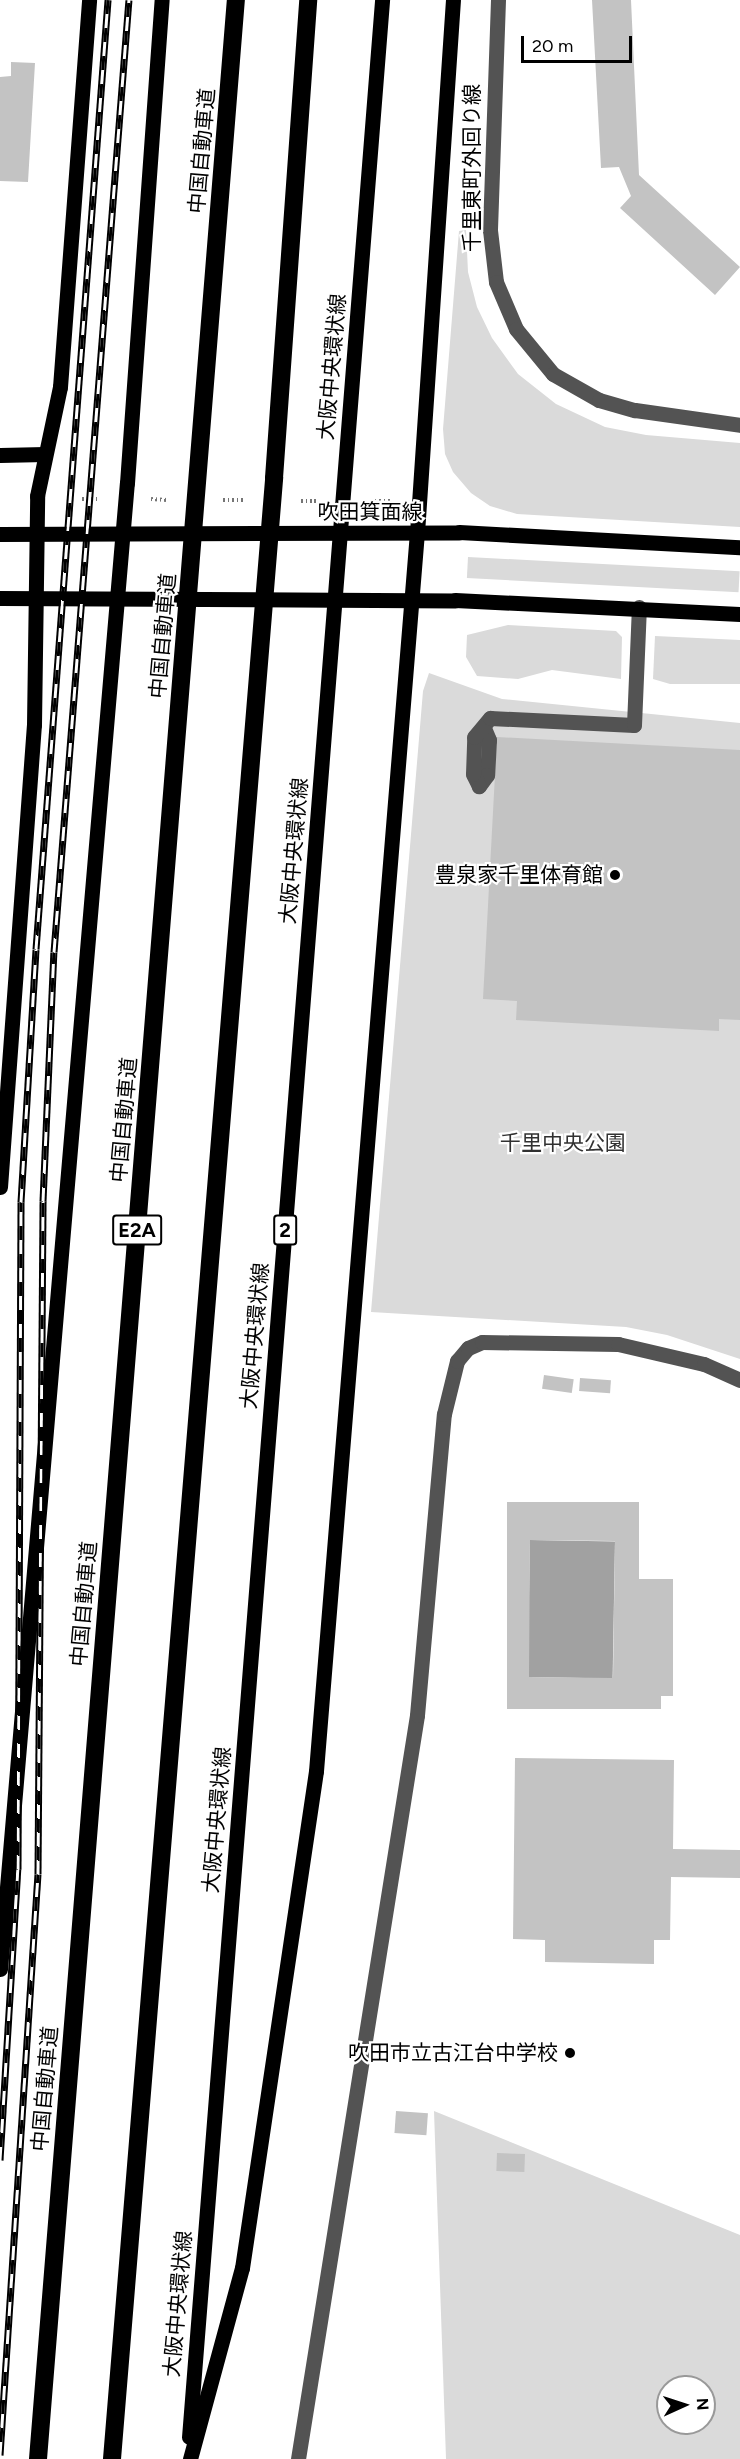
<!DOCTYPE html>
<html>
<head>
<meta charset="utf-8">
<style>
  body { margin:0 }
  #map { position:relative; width:740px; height:2459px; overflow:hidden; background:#fff; font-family:Figtree,"Noto Sans JP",sans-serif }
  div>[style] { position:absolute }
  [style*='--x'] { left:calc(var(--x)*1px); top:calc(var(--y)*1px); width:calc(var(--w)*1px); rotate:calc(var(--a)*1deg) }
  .green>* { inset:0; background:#dadada; transform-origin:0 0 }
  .water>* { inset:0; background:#a1a1a1; transform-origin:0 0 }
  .building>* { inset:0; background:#c3c3c3; transform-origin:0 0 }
  .path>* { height:4px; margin-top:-2px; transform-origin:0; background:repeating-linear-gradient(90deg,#757575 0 1.5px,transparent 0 4.5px) }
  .minor>* { height:15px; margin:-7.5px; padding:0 7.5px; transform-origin:7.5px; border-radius:7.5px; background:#535353 }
  .major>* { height:15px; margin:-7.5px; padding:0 7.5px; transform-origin:7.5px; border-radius:7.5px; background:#000 }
  .highway>* { height:18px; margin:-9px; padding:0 9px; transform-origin:9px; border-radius:9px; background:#000 }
  .rail>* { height:7px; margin-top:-3.5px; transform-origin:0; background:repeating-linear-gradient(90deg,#fff 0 14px,#000 0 28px); box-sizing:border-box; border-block:2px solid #000 }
  .dots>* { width:16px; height:16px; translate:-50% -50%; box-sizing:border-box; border:3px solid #fff; border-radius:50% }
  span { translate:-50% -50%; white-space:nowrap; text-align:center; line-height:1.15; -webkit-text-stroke:4.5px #fff; paint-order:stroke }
  .shield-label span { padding:2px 4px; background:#fff; border:2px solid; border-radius:4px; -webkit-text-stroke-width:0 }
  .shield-label { font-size:20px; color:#000; font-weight:700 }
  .street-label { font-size:21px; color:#000 }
  .poi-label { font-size:21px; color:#000 }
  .right { translate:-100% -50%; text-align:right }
  .park-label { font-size:21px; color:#313131 }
  .north { position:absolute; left:656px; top:2375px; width:60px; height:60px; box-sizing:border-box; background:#fff; border:2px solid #999; border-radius:50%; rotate:87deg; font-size:16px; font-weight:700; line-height:24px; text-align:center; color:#000 }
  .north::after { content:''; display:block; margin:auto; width:21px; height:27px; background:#000; clip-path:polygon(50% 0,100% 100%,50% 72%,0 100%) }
  .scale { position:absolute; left:521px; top:36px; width:111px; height:27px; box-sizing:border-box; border:3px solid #000; border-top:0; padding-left:8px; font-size:18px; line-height:21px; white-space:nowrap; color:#000; -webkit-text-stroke:4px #fff; paint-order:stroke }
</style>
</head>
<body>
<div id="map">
  <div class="green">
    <i style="clip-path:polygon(466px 230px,468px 272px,477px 307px,492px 338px,518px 374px,556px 404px,605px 427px,646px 435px,740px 443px,740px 527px,517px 514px,490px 506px,471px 493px,453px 472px,445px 454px,443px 429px,459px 231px)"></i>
    <i style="left:468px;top:557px;width:272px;height:21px;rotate:3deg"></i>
    <i style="clip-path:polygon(508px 625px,616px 631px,622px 637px,621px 679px,552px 670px,518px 679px,477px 676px,466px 657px,467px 635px)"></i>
    <i style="clip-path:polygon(655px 636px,740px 640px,740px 684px,670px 684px,653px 679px)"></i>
    <i style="clip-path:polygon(429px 673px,502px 699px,740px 723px,740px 1359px,667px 1335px,626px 1327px,371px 1312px,423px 691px)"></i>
    <i style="clip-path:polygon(evenodd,434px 2111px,740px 2235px,740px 2459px,446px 2459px,434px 2111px,668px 2387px,704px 2387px,704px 2423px,668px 2423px,668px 2387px)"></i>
  </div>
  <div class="water">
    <i style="left:530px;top:1540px;width:85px;height:137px;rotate:1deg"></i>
  </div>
  <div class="building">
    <i style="clip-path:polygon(592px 0,631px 0,639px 175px,740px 267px,715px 295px,620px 208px,631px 196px,619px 167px,601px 168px)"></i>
    <i style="clip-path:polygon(11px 62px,35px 63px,28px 182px,0 181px,0 77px,11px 76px)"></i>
    <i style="clip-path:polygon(497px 737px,740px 750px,740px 1020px,719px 1019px,719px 1031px,516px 1020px,517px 1001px,483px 999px)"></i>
    <i style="left:544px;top:1375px;width:30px;height:14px;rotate:8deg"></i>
    <i style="left:580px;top:1378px;width:31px;height:13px;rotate:4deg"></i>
    <i style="clip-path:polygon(evenodd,507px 1502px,639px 1502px,639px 1579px,673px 1579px,673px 1696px,661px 1696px,661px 1709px,507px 1709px,507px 1502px,530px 1540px,615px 1541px,613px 1678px,529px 1677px,530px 1540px)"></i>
    <i style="clip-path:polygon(515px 1758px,674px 1760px,673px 1849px,740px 1850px,740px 1878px,671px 1877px,670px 1940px,654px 1940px,654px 1964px,545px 1962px,545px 1940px,513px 1939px)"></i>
    <i style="left:396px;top:2111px;width:32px;height:22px;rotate:4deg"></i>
    <i style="left:497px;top:2153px;width:28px;height:18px;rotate:2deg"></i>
  </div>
  <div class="path">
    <i style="--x:82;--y:499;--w:16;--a:0"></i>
    <i style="--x:151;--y:499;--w:16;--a:4"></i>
    <i style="--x:223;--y:500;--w:22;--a:0"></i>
    <i style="--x:301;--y:501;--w:16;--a:0"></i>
    <i style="--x:370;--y:501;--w:20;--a:0"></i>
  </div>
  <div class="minor">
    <i style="--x:498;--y:0;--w:230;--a:92"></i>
    <i style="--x:490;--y:230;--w:52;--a:83.4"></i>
    <i style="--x:496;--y:282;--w:51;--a:66.9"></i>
    <i style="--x:516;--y:329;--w:58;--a:50.6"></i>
    <i style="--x:553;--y:374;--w:53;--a:29.5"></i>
    <i style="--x:599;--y:400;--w:37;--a:16"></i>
    <i style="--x:635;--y:410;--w:106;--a:8.1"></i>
    <i style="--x:484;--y:728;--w:13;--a:67"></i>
    <i style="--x:489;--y:740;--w:35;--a:93"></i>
    <i style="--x:487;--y:775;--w:14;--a:126"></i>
    <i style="--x:479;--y:786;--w:13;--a:-117"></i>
    <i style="--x:473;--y:774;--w:37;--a:-88"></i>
    <i style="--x:474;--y:737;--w:25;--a:-50"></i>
    <i style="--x:490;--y:718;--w:144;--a:2.8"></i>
    <i style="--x:634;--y:725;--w:118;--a:-87.6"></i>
    <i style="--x:298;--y:2459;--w:753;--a:-80.91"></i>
    <i style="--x:417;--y:1715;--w:302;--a:-84.9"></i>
    <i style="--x:444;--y:1414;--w:55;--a:-76.2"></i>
    <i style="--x:457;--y:1361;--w:17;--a:-50"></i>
    <i style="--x:468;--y:1348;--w:15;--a:-23"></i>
    <i style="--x:482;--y:1342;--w:136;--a:0.8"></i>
    <i style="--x:618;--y:1344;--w:88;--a:13.1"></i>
    <i style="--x:704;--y:1364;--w:39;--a:24"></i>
  </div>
  <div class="major">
    <i style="--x:0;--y:455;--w:45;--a:-1.3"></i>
    <i style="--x:0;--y:534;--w:459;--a:-0.2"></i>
    <i style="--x:459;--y:532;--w:281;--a:3.1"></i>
    <i style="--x:0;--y:598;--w:455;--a:0.3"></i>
    <i style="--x:455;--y:600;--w:285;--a:2.8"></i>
    <i style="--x:0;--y:1187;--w:463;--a:-85.8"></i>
    <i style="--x:34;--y:725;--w:229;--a:-89.2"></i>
    <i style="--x:37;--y:496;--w:111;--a:-78.1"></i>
    <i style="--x:60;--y:387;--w:388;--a:-85.7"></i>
    <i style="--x:0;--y:1969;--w:1491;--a:-85.12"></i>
    <i style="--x:127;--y:483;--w:484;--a:-85.9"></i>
    <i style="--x:189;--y:2437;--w:2445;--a:-85.47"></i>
    <i style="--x:190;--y:2459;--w:198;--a:-74.8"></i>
    <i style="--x:242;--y:2268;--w:502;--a:-81.53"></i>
    <i style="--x:316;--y:1771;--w:1242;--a:-85.34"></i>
    <i style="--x:417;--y:533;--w:534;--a:-86.14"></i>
  </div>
  <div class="highway">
    <i style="--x:38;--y:2459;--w:2467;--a:-85.4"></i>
    <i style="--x:112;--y:2459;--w:1988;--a:-85.32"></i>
    <i style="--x:274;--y:478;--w:479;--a:-85.9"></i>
  </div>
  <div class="rail">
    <i style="--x:0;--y:2160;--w:292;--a:-86.5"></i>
    <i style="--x:18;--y:1869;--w:667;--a:-89.74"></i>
    <i style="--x:21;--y:1202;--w:253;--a:-86.6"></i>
    <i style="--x:36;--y:949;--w:952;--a:-85.66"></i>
    <i style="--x:0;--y:2455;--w:582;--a:-86.26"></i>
    <i style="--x:38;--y:1874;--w:673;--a:-89.57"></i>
    <i style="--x:43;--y:1201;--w:249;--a:-87.5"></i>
    <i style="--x:54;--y:952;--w:955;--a:-85.5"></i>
  </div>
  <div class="dots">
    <i style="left:615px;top:875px;background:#000"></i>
    <i style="left:570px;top:2053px;background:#000"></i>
  </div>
  <div class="shield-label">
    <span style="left:137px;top:1230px">E2A</span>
    <span style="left:285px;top:1230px">2</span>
  </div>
  <div class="street-label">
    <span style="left:202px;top:151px;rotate:-85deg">中国自動車道</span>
    <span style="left:472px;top:168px;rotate:-90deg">千里東町外回り線</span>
    <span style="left:332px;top:367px;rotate:-85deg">大阪中央環状線</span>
    <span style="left:370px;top:512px">吹田箕面線</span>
    <span style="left:163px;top:636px;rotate:-85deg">中国自動車道</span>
    <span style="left:294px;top:851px;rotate:-85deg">大阪中央環状線</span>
    <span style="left:124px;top:1120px;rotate:-85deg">中国自動車道</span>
    <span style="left:255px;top:1336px;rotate:-85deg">大阪中央環状線</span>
    <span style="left:84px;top:1604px;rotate:-85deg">中国自動車道</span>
    <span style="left:217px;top:1820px;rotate:-85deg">大阪中央環状線</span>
    <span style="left:45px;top:2089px;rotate:-85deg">中国自動車道</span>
    <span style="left:178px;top:2304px;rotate:-85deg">大阪中央環状線</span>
  </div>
  <div class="poi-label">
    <span class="right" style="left:603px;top:875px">豊泉家千里体育館</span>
    <span class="right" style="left:558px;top:2053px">吹田市立古江台中学校</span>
  </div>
  <div class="park-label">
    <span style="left:563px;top:1143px">千里中央公園</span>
  </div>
  <div class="north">N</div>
  <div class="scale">20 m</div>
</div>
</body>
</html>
